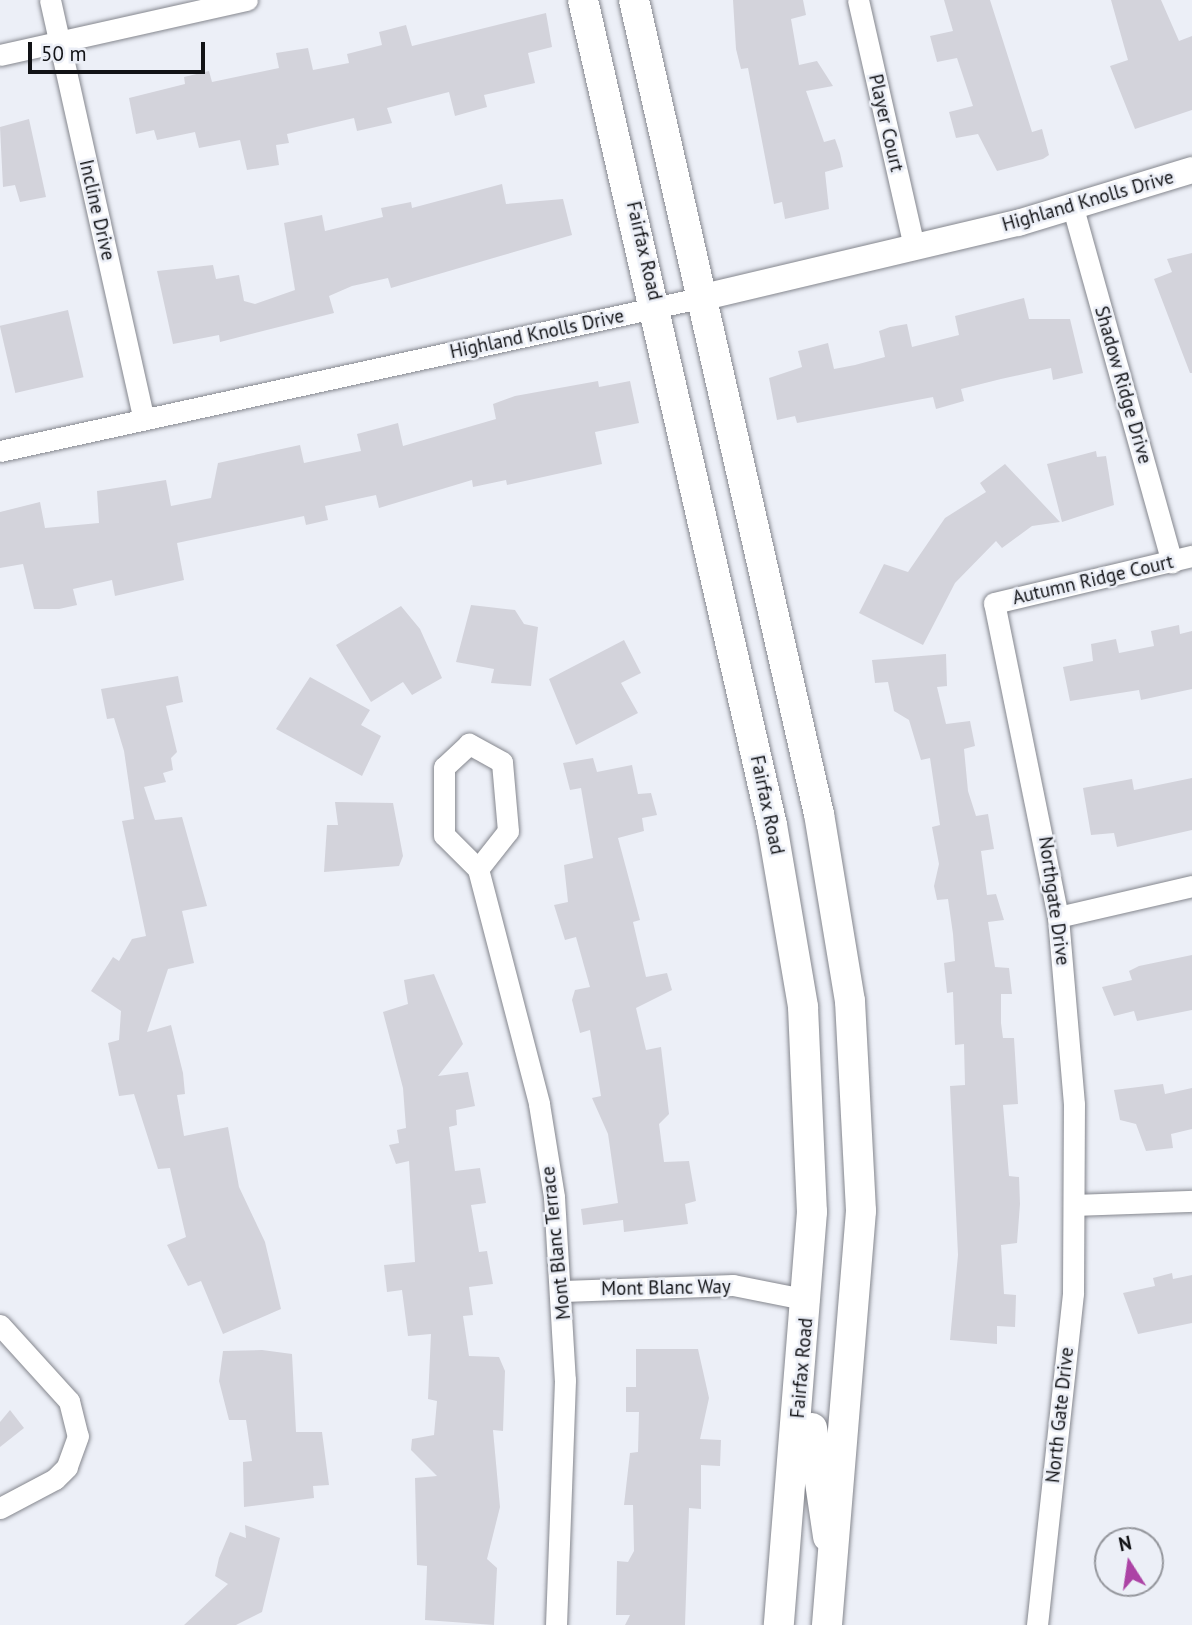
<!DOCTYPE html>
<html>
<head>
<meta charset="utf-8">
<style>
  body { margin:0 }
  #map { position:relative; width:1192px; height:1625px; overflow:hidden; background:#eceff7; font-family:"PT Sans",sans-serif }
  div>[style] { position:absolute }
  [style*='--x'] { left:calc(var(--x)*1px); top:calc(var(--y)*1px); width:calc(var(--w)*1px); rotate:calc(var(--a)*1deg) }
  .building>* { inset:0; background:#d3d3db; transform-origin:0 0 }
  .roads { filter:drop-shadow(0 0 2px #85878e) drop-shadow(0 0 2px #85878e) }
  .minor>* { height:21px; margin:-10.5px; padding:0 10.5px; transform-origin:10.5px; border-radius:10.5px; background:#fff }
  .tertiary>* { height:26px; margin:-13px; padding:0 13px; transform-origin:13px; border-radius:13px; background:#fff }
  .secondary>* { height:30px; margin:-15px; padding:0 15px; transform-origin:15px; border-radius:15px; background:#fff }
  span { translate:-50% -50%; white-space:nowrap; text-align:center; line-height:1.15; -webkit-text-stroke:5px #eceff7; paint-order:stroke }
  .street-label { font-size:19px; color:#121316 }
  .north { position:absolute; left:1094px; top:1527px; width:70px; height:70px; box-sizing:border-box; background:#eceff7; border:2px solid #95979d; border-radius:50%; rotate:348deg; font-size:19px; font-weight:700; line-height:28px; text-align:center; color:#121316 }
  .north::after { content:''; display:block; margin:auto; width:24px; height:32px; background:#ac43a5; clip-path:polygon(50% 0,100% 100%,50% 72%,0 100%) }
  .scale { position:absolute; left:28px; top:42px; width:177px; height:32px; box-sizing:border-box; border:4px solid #121316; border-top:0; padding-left:9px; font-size:21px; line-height:24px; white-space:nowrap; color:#121316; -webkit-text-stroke:5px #eceff7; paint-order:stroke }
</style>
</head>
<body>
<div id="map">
  <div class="building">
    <i style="clip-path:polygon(733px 0,803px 0,806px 15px,791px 19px,799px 65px,817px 61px,833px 86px,806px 91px,824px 142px,835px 139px,840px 153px,843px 167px,825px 172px,829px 209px,785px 219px,782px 202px,774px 204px,748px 68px,741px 69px,736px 49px)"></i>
    <i style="clip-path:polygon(944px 0,990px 0,1032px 132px,1042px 129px,1049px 155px,1043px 159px,997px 171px,978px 134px,956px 138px,949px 112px,973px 106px,957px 58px,937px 62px,930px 36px,953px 31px)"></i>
    <i style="clip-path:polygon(1111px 0,1161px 0,1179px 41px,1192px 36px,1192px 110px,1135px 129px,1110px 66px,1128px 60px)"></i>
    <i style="clip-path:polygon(546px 13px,552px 47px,528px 53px,535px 83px,484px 95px,487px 107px,455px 116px,449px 92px,387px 108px,392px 123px,357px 131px,354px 118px,287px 134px,289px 143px,276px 145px,279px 165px,247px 170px,240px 140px,199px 148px,195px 132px,157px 140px,154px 130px,136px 134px,129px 98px,185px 84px,184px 77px,209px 71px,212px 82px,279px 68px,276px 53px,308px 48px,313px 70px,349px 63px,347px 54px,382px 45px,379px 32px,406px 25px,412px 46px)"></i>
    <i style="clip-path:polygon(29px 119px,46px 197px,20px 202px,15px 185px,3px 187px,0 127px)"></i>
    <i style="clip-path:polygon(502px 184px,506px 204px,563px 199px,572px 235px,391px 288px,388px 278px,352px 286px,329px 296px,334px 313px,220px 342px,219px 335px,173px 344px,157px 271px,213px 265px,216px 279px,239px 275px,244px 301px,255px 304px,295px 290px,284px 223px,322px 215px,325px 231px,383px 217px,381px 208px,411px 202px,412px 208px)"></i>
    <i style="clip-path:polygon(1192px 253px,1192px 373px,1190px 373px,1154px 279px,1172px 272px,1167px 259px)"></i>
    <i style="clip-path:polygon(1024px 298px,1029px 319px,1070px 319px,1083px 373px,1053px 380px,1051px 368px,1001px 379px,961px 389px,964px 401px,936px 409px,933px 397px,797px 423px,795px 416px,777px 420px,769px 378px,802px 367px,798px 351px,828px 343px,834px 369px,855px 365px,885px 357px,879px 331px,890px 327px,907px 324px,912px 347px,959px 335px,955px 316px)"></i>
    <i style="left:68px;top:310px;width:69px;height:70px;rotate:77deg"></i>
    <i style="clip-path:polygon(598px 381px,599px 387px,630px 381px,639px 423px,595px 432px,602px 464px,507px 485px,506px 480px,473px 487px,472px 480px,379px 508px,376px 495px,325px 506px,328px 520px,306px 525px,304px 516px,177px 543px,184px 580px,115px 596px,112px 580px,73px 589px,77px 605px,59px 609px,34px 609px,23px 564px,0 568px,0 512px,40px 502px,45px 528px,99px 523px,97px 491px,166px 480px,171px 506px,211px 498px,218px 463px,300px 445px,304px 463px,361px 451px,357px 434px,398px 423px,403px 446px,496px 419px,493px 404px,515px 396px)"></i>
    <i style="clip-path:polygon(1096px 451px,1097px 457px,1106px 456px,1114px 505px,1062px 522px,1047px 464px)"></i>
    <i style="clip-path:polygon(1005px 464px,1060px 522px,1032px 526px,1002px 548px,996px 541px,955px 583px,923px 645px,859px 613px,884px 564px,908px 572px,945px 518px,986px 492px,980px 483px)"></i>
    <i style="clip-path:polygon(471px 605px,515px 610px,524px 624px,538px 627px,531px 686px,491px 683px,494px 669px,456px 662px)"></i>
    <i style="clip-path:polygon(401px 606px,420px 629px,442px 678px,412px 695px,403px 682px,371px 702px,336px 645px)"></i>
    <i style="clip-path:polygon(1179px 625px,1180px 634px,1192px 631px,1192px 689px,1141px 700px,1139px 690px,1070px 701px,1063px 667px,1093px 661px,1091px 644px,1116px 639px,1119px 653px,1154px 646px,1151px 631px)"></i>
    <i style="clip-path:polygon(624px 640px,641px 673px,621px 683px,638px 713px,576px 745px,549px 679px)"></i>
    <i style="clip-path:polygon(946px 654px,947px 686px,937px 687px,946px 724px,970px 721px,975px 746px,964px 749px,968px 791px,976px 816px,988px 814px,994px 849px,981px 851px,987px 895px,996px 894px,1004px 920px,988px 922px,995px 967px,1009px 968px,1012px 994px,1001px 994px,1001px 1023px,1003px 1038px,1014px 1038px,1018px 1104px,1003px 1105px,1009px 1176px,1019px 1177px,1020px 1204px,1017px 1243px,1001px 1245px,1004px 1294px,1016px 1295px,1015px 1327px,997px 1326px,997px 1344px,950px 1340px,958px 1255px,950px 1086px,965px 1085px,964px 1044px,955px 1045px,953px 992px,947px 993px,944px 963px,955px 961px,953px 934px,948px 899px,937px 900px,934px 886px,939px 864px,932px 827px,940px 825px,930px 758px,921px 760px,909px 720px,894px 711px,888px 682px,875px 683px,872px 660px)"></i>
    <i style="clip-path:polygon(178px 676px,183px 702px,166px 706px,177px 752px,171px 758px,173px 770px,163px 773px,166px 782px,144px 787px,155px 820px,182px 817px,207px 906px,182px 911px,194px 963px,168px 969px,147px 1032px,171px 1025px,183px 1073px,185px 1094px,177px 1095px,184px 1136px,228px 1127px,239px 1187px,265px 1242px,281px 1309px,223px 1334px,201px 1281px,188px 1286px,167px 1245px,186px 1237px,170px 1168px,158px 1169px,134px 1094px,119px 1096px,108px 1043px,119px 1040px,121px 1011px,91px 991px,113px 957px,119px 961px,132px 939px,146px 936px,122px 821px,134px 819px,124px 751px,114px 718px,107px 719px,101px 689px)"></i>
    <i style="clip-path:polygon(310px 677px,370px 710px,361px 725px,381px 736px,362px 776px,276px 729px)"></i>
    <i style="clip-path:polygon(593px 758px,597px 772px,632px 765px,638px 794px,651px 793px,657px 815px,642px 818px,644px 831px,618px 838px,640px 920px,633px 922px,646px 977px,667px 973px,672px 990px,636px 1008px,646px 1050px,661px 1047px,669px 1114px,659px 1124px,664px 1162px,689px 1161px,696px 1201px,685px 1204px,688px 1224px,624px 1232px,623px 1220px,583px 1225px,581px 1209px,618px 1203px,608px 1134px,592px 1098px,601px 1096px,590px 1030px,580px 1033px,572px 1000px,575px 990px,590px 987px,576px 937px,565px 940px,554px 905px,568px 902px,564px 865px,593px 858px,581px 788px,570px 790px,563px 763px)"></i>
    <i style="clip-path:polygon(1192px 778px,1192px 830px,1117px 847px,1114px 833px,1091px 835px,1083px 788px,1132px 779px,1134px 790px)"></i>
    <i style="clip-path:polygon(335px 802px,393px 803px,403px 856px,399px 866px,324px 872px,327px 825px,338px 825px)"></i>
    <i style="clip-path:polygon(1192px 955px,1192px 1010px,1137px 1021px,1134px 1011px,1114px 1016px,1102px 987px,1132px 980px,1129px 971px,1139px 966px)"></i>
    <i style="clip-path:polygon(434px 974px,463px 1044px,438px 1076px,468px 1072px,475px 1106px,456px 1110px,457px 1125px,449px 1127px,455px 1171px,480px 1168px,486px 1203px,471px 1205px,479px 1252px,487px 1251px,493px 1284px,469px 1287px,473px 1315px,463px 1316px,469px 1356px,499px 1357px,505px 1371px,503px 1431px,493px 1430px,500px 1507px,487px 1559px,497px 1568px,494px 1625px,425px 1620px,427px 1566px,417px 1565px,415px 1478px,437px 1476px,411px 1450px,412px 1439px,434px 1435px,437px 1401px,428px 1399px,431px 1334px,408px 1336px,402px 1290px,387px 1292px,384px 1265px,415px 1262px,409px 1161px,396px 1164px,389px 1145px,399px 1143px,397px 1130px,406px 1128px,403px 1088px,383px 1012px,408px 1004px,404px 980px)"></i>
    <i style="clip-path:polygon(1163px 1084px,1165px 1094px,1192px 1088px,1192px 1129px,1171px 1134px,1173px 1148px,1146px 1151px,1136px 1124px,1120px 1120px,1114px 1090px)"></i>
    <i style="clip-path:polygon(1172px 1273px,1173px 1279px,1192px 1275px,1192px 1323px,1138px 1334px,1123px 1293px,1155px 1286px,1153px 1278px)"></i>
    <i style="clip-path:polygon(636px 1349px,698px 1349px,709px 1398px,700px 1439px,721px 1440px,720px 1466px,701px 1465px,701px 1509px,689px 1508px,685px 1625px,625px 1625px,630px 1615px,616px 1615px,617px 1561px,628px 1562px,634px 1551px,633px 1505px,624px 1505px,630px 1453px,638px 1452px,639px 1412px,626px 1412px,626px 1387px,636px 1387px)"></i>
    <i style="clip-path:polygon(262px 1350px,292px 1354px,296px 1432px,322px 1432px,329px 1485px,313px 1486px,314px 1498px,244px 1507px,243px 1462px,252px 1461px,246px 1420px,229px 1420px,219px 1381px,223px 1351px)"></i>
    <i style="clip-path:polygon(10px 1410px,24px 1428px,0 1447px,0 1422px)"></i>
    <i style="clip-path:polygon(245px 1525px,280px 1538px,262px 1612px,236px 1625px,184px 1625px,228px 1584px,215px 1576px,219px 1558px,230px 1532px,246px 1538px)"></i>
  </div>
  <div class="roads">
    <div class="minor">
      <i style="--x:50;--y:0;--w:429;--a:77.4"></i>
      <i style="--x:858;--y:0;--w:253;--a:77.2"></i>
      <i style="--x:0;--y:55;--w:253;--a:-12.6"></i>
      <i style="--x:1073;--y:208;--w:368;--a:74.4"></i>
      <i style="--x:0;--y:451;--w:721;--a:-12.34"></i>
      <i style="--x:478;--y:869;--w:48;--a:-51.7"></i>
      <i style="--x:508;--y:831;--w:69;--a:-95"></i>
      <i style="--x:502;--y:762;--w:38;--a:-151"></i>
      <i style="--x:469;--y:744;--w:34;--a:137"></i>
      <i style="--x:444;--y:767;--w:68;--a:90"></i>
      <i style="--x:444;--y:835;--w:48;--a:45"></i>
      <i style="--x:478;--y:869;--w:243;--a:75.4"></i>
      <i style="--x:539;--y:1104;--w:94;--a:80.8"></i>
      <i style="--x:554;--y:1197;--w:183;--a:86.6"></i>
      <i style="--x:565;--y:1380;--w:245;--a:92.1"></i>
      <i style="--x:1058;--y:917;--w:138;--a:-13"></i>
      <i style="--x:1076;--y:1205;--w:116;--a:-2"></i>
      <i style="--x:563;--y:1291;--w:170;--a:-2"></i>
      <i style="--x:733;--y:1285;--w:77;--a:11.2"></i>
      <i style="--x:0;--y:1325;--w:103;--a:47.8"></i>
      <i style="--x:69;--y:1401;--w:36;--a:76"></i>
      <i style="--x:78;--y:1436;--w:33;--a:110"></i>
      <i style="--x:67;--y:1467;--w:17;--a:135"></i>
      <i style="--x:55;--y:1479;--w:62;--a:152.2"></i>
      <i style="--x:1037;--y:1625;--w:334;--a:-83.8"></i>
      <i style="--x:1073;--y:1293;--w:189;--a:-89.7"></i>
      <i style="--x:1074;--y:1104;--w:188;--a:-94.9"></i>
      <i style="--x:1058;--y:917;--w:320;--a:-101.5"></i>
      <i style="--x:994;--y:603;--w:204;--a:-13.4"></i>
    </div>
    <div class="tertiary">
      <i style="--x:704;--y:297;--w:323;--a:-13.3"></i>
      <i style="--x:1018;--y:223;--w:182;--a:-16.9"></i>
    </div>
    <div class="secondary">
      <i style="--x:583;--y:0;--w:846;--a:77.1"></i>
      <i style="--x:772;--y:825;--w:185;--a:80.3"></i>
      <i style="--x:803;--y:1007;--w:205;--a:87.5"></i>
      <i style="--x:812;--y:1212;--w:414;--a:94.6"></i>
      <i style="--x:634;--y:0;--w:835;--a:77.2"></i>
      <i style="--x:819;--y:814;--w:190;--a:80.6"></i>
      <i style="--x:850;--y:1001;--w:210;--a:87"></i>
      <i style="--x:861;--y:1211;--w:415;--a:94.7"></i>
      <i style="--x:812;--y:1428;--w:110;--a:81.6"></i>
    </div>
  </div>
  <div class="street-label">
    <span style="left:886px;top:123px;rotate:77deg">Player Court</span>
    <span style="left:1088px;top:201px;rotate:-16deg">Highland Knolls Drive</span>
    <span style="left:97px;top:210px;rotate:77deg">Incline Drive</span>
    <span style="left:644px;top:251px;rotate:77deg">Fairfax Road</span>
    <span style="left:537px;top:334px;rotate:-12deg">Highland Knolls Drive</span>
    <span style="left:1123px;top:385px;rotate:74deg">Shadow Ridge Drive</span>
    <span style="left:1093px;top:580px;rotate:-13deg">Autumn Ridge Court</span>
    <span style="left:767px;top:805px;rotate:78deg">Fairfax Road</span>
    <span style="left:1054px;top:901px;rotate:82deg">Northgate Drive</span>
    <span style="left:556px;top:1243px;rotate:-96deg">Mont Blanc Terrace</span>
    <span style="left:666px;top:1288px;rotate:-1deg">Mont Blanc Way</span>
    <span style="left:802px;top:1368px;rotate:-85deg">Fairfax Road</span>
    <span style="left:1060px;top:1415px;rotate:-84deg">North Gate Drive</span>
  </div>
  <div class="north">N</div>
  <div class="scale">50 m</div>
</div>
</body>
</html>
